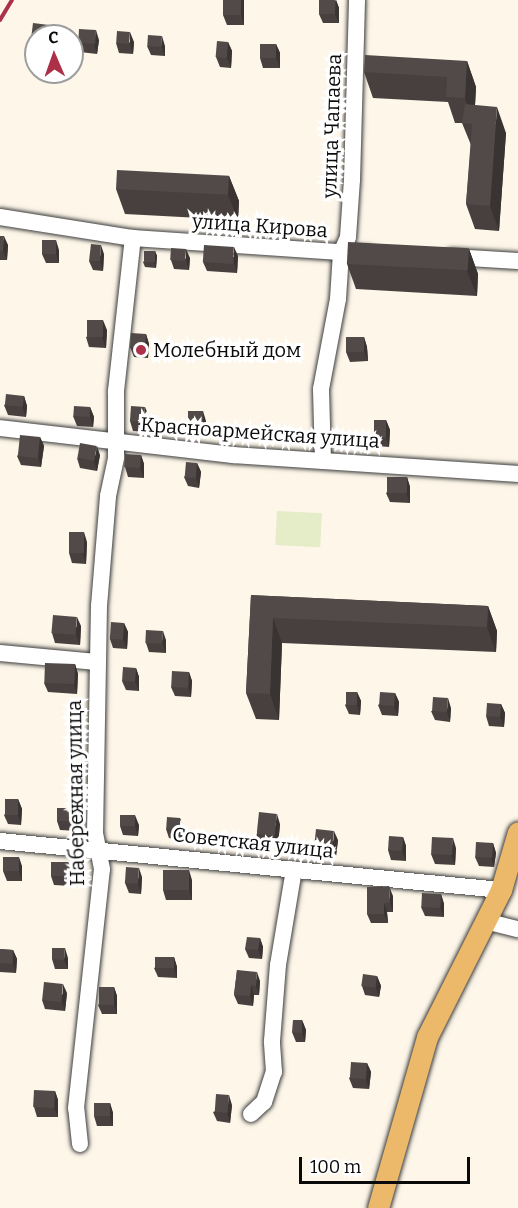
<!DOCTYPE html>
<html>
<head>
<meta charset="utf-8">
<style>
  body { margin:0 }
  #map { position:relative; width:518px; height:1208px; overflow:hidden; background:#fdf6e9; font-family:Bitter,serif }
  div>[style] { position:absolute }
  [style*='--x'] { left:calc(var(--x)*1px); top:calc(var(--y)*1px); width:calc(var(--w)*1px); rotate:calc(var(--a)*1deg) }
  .pitch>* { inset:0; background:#e4ecc8; transform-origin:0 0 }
  .roads { filter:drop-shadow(0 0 2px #3d3d3d) drop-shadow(0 0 2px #3d3d3d) }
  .minor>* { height:16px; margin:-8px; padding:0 8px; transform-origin:8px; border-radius:8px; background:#fff }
  .major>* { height:21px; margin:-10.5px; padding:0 10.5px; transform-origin:10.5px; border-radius:10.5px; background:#ecb96b }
  .rail>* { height:4px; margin:-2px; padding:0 2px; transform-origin:2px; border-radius:2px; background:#ac3048 }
  .wall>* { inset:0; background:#47403e }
  .shaded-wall>* { inset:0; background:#393432 }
  .building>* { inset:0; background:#524a48; transform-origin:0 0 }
  .dots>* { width:16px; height:16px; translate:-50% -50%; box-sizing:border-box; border:3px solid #fff; border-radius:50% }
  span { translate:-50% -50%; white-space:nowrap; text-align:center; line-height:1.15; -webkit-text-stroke:6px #fff; paint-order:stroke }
  .street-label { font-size:20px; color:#0a0a0a }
  .poi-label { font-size:20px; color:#0a0a0a }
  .left { translate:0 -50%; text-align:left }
  .north { position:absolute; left:24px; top:24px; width:60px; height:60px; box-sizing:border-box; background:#fff; border:2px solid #9d9d9d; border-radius:50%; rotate:358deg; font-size:16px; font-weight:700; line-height:24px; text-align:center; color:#0a0a0a }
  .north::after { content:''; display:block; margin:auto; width:21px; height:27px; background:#ac3048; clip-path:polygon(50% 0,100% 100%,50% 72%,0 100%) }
  .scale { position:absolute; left:299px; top:1157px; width:171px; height:27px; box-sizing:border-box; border:3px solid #0a0a0a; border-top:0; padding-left:8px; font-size:18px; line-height:21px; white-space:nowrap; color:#0a0a0a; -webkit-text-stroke:4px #fff; paint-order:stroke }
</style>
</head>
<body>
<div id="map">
  <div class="pitch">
    <i style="left:277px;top:511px;width:45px;height:34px;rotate:3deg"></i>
  </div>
  <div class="roads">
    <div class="minor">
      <i style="--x:0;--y:217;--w:135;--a:9"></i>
      <i style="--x:133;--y:238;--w:237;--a:3.9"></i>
      <i style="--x:452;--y:257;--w:66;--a:3.5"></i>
      <i style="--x:0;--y:428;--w:235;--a:6.6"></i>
      <i style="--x:233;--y:455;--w:286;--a:3.8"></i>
      <i style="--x:323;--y:461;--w:72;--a:-91.6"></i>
      <i style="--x:321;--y:389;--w:92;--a:-79.3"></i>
      <i style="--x:338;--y:299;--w:46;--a:-86.3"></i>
      <i style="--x:341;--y:253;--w:17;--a:-66"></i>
      <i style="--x:348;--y:237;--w:57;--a:-86"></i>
      <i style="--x:352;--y:180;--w:180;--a:-88.4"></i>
      <i style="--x:0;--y:653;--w:97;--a:5.3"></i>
      <i style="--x:0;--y:841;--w:503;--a:5.59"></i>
      <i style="--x:485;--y:921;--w:34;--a:14"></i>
      <i style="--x:251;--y:1114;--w:18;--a:-43"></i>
      <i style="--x:264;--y:1102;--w:32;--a:-72"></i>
      <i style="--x:274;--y:1072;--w:31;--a:-94"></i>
      <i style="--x:272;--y:1041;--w:76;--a:-85.5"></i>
      <i style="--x:278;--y:965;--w:97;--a:-80.5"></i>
      <i style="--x:80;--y:1144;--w:36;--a:-96"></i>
      <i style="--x:76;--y:1108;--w:240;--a:-83.8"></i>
      <i style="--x:102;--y:869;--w:36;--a:-101"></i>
      <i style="--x:95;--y:834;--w:228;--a:-89"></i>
      <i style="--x:99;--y:606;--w:110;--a:-85.3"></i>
      <i style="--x:108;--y:496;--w:40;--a:-78"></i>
      <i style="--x:116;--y:457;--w:66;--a:-90"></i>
      <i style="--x:116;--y:391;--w:154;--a:-83.7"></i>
    </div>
    <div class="major">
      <i style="--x:378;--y:1208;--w:178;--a:-74"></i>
      <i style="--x:427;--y:1037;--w:165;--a:-63.3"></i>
      <i style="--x:501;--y:890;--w:60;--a:-73.7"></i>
    </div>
  </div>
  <div class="rail">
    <i style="--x:0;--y:20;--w:23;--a:-59"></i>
  </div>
  <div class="wall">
    <i style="clip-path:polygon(223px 0,244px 0,244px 25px,227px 25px,223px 15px)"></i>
    <i style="clip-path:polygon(336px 0,339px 8px,339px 23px,323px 23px,319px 14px)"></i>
    <i style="clip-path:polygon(49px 25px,53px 36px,36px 36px,36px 48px,34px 48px,31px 39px)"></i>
    <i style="clip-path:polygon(99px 40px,97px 54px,80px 52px,77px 43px)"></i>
    <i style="clip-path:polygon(134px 42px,133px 54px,119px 53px,116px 43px)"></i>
    <i style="clip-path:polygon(228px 42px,232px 51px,231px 68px,220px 67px,216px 57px)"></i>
    <i style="clip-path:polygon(276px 44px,280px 53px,280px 68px,263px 68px,260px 58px)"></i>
    <i style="clip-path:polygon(147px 46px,165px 46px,165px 56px,151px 55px)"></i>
    <i style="clip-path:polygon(467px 61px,476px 87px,475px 105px,506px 133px,499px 231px,475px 229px,466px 204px,471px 145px,462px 123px,455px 123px,448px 102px,373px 98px,364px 72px)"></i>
    <i style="clip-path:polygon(229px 176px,239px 201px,238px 220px,125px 214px,116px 189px)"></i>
    <i style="clip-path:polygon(0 236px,8px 245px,7px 260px,0 260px)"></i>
    <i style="clip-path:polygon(469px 249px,478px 274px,477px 296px,356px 289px,347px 264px)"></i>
    <i style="clip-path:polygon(59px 250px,59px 263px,46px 263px,42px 254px)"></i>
    <i style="clip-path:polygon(155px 251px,157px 256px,156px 268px,145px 267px,143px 262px)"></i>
    <i style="clip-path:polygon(104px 254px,103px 271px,93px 270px,89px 261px)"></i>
    <i style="clip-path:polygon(238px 256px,237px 273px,207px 271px,203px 262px)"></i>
    <i style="clip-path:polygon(190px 258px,189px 270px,174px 269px,171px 260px)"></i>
    <i style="clip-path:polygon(107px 330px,106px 348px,89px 347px,86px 337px)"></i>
    <i style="clip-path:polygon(146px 334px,149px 344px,148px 358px,134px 357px,130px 347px)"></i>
    <i style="clip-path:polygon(364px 337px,367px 347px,368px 361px,350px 362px,346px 352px)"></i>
    <i style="clip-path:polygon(24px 396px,27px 406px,26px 417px,8px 415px,4px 405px)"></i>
    <i style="clip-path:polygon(90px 407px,94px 417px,93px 427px,77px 426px,73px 416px)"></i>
    <i style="clip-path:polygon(149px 416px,147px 432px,133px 431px,130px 421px)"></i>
    <i style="clip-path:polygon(386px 420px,390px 430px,389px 447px,377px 446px,374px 437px)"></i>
    <i style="clip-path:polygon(206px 421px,206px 435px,192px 435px,188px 426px)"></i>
    <i style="clip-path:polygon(40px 437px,44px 446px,41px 467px,21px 465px,17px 456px)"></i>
    <i style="clip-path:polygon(100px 455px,97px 471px,80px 468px,77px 458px)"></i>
    <i style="clip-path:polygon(141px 455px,144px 464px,144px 478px,128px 477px,125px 467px)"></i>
    <i style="clip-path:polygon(197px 463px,201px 472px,199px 488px,188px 486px,184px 477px)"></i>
    <i style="clip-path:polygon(407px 477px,410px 487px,410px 503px,390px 502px,386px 493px)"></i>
    <i style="clip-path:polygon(87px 542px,86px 564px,72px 563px,69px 553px)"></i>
    <i style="clip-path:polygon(251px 595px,488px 606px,497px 631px,496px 652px,282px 643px,279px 720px,256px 719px,246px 693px)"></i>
    <i style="clip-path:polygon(124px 623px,128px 632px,127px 649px,113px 648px,110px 639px)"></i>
    <i style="clip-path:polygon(81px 626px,80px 645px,55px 643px,52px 633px)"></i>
    <i style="clip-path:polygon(166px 640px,166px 653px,149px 652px,146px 643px)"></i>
    <i style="clip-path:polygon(75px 664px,78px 674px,77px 694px,48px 692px,44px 683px)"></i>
    <i style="clip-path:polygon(136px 668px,139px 677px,139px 691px,126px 690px,122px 681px)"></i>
    <i style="clip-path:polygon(189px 672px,192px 681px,191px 697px,175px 696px,171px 687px)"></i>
    <i style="clip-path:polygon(357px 692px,361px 701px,360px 715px,349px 714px,345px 705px)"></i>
    <i style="clip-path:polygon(395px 693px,399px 702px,398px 716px,382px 715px,378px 705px)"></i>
    <i style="clip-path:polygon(501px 704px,505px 713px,504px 727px,489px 726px,486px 716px)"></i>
    <i style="clip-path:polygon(451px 708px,450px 722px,435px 720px,431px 711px)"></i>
    <i style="clip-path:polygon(18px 799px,22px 809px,21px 825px,8px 824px,4px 815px)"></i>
    <i style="clip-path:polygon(78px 818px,77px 831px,60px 830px,57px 821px)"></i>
    <i style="clip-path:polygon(180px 818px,183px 828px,182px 840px,169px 838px,166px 829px)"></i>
    <i style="clip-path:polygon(280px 824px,278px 845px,260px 843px,256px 834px)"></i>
    <i style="clip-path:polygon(139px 825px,138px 836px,123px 835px,120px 826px)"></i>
    <i style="clip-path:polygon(403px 837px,406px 846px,406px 861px,391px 860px,388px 850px)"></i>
    <i style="clip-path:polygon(338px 840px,336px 856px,318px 854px,314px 844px)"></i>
    <i style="clip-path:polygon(493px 843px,496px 853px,494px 867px,479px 866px,475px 857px)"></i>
    <i style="clip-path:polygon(456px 848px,455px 865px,435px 864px,431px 854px)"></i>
    <i style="clip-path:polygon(68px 862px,72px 872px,71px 886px,54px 885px,51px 876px)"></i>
    <i style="clip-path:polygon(22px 866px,22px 881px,7px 881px,3px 871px)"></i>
    <i style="clip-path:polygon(142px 877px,141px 894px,129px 893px,125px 883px)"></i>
    <i style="clip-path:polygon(192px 880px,192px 900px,166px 900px,163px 890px)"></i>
    <i style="clip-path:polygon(441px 894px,444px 904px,444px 917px,425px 916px,421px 907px)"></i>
    <i style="clip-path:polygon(393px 896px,393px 912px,387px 912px,388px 923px,371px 923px,367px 914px)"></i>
    <i style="clip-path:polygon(260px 938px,263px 947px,262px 959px,249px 958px,245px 949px)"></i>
    <i style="clip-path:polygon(0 949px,13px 950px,17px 959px,16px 973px,0 972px)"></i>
    <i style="clip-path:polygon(174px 957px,177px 967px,177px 978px,158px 977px,154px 968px)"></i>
    <i style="clip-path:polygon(68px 958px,68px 969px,55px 969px,52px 959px)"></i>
    <i style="clip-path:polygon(237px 970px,260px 981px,259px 995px,254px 995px,253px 1006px,238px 1004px,234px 995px)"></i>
    <i style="clip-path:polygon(377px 976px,381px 986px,379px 997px,365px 995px,362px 986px)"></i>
    <i style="clip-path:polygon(114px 987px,117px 996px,117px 1014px,102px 1014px,98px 1005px)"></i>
    <i style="clip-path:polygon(67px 993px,65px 1011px,45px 1009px,42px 1000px)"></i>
    <i style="clip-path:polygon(302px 1020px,306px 1030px,305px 1042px,296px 1042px,292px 1032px)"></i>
    <i style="clip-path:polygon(367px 1063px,371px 1072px,369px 1089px,353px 1088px,349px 1078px)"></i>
    <i style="clip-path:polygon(55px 1091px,58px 1100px,58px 1117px,37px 1117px,34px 1107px)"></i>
    <i style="clip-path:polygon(110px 1103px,113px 1113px,113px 1126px,97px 1126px,94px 1116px)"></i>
    <i style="clip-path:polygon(232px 1105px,230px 1123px,217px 1121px,213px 1112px)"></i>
  </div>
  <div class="shaded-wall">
    <i style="clip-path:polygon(241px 0,244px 0,244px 25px,241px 15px)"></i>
    <i style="clip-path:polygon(336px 0,339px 8px,339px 23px,335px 14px)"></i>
    <i style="clip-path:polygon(49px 25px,53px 34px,53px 36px,48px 36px)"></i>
    <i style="clip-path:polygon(96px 30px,99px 40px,97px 54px,94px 45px)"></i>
    <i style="clip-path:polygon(130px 32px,134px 42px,133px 54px,130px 44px)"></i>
    <i style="clip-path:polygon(162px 36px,165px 46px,165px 56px,161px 46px)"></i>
    <i style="clip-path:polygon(228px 42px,232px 51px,231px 68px,227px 58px)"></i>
    <i style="clip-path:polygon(276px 44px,280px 53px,280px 68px,276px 58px)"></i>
    <i style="clip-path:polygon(467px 61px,476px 87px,474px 124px,465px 98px)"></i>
    <i style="clip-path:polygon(497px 107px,506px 133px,499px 231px,490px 206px)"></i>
    <i style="clip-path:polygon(229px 176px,239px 201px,238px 220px,228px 195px)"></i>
    <i style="clip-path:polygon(4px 236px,8px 245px,7px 260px,3px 251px)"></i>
    <i style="clip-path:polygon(56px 240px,59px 250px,59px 263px,56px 254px)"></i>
    <i style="clip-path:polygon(101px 245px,104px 254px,103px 271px,100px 261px)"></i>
    <i style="clip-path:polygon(234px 247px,238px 256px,237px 273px,234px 263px)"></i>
    <i style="clip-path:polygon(186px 249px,190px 258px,189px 270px,186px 261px)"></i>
    <i style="clip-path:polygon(469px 249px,478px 274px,477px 296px,467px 271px)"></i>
    <i style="clip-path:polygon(155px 251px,157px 256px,156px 268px,154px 263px)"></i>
    <i style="clip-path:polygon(103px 320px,107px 330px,106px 348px,102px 338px)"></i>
    <i style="clip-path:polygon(146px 334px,149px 344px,148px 358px,145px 349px)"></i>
    <i style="clip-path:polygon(364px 337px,367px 347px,368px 361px,364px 352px)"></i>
    <i style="clip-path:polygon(24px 396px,27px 406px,26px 417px,22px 407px)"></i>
    <i style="clip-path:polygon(90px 407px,94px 417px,93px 427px,90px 417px)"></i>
    <i style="clip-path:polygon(145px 407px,149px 416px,147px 432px,144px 422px)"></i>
    <i style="clip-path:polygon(203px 411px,206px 421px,206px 435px,203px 426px)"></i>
    <i style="clip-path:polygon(386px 420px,390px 430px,389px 447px,386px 437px)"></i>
    <i style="clip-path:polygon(40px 437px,44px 446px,41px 467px,38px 458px)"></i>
    <i style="clip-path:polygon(97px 446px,100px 455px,97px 471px,94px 462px)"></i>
    <i style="clip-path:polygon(141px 455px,144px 464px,144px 478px,140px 468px)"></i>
    <i style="clip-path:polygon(197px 463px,201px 472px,199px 488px,196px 478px)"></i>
    <i style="clip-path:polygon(407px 477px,410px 487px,410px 503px,406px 493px)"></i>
    <i style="clip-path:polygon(84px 532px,87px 542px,86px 564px,83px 554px)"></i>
    <i style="clip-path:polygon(488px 606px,497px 631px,496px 652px,487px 627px)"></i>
    <i style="clip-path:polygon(77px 617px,81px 626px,80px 645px,76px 635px)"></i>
    <i style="clip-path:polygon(273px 618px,282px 643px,279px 720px,270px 694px)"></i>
    <i style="clip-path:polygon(124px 623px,128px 632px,127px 649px,123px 639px)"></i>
    <i style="clip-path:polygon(163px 631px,166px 640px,166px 653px,162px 643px)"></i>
    <i style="clip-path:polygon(75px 664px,78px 674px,77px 694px,74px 685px)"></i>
    <i style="clip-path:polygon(136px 668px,139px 677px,139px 691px,135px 681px)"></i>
    <i style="clip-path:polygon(189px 672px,192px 681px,191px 697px,188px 687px)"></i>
    <i style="clip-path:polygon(357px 692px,361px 701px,360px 715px,357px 705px)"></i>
    <i style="clip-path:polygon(395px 693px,399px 702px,398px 716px,394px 707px)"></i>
    <i style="clip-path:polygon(448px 698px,451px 708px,450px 722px,447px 712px)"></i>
    <i style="clip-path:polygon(501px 704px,505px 713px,504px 727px,500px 717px)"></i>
    <i style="clip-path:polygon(18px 799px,22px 809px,21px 825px,18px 816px)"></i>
    <i style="clip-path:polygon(74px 808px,78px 818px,77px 831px,74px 821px)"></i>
    <i style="clip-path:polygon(277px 814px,280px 824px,278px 845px,274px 836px)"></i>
    <i style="clip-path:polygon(135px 815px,139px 825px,138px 836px,135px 826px)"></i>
    <i style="clip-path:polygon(180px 818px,183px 828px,182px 840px,179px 830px)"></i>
    <i style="clip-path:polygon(334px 831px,338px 840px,336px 856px,333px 846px)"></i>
    <i style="clip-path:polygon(403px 837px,406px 846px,406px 861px,402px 851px)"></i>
    <i style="clip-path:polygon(453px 838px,456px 848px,455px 865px,451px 855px)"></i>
    <i style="clip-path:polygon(493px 843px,496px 853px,494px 867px,491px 858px)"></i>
    <i style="clip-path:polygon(19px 857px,22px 866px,22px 881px,19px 871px)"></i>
    <i style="clip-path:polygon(68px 862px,72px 872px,71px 886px,68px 876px)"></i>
    <i style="clip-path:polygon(139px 868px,142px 877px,141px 894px,138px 884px)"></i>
    <i style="clip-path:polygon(189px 870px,192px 880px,192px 900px,189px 890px)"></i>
    <i style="clip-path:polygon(389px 886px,393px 896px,393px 912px,390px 903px)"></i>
    <i style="clip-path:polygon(441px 894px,444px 904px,444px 917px,440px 908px)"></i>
    <i style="clip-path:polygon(384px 903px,387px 912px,388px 923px,384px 914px)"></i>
    <i style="clip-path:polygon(260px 938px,263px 947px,262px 959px,258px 950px)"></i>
    <i style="clip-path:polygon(65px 948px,68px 958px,68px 969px,64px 960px)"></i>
    <i style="clip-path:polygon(13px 950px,17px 959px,16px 973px,13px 964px)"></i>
    <i style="clip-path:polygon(174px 957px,177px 967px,177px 978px,174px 969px)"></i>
    <i style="clip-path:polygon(257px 972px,260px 981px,259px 995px,256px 986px)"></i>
    <i style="clip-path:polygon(377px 976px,381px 986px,379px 997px,376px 988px)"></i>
    <i style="clip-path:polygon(63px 984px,67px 993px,65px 1011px,62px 1002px)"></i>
    <i style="clip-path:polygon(251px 985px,254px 995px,253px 1006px,250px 996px)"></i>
    <i style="clip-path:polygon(114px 987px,117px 996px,117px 1014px,114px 1005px)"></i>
    <i style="clip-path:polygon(302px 1020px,306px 1030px,305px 1042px,302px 1033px)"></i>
    <i style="clip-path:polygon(367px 1063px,371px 1072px,369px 1089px,366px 1080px)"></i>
    <i style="clip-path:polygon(55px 1091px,58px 1100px,58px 1117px,54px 1108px)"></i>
    <i style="clip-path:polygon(229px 1095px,232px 1105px,230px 1123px,227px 1113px)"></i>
    <i style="clip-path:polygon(110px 1103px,113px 1113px,113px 1126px,110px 1117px)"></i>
  </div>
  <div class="building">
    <i style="left:223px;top:0;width:18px;height:15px"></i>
    <i style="left:319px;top:0;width:16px;height:14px"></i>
    <i style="clip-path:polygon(33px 23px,49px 25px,48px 36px,36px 36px,36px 39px,31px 39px)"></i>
    <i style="left:79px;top:29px;width:17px;height:14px;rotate:3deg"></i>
    <i style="left:117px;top:31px;width:13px;height:12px;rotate:4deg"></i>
    <i style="left:148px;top:35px;width:14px;height:11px;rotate:4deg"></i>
    <i style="left:217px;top:41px;width:11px;height:16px;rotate:5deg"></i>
    <i style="left:260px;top:44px;width:16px;height:14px"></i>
    <i style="clip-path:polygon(365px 55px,467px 61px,465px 98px,446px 97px,447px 77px,364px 72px)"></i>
    <i style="clip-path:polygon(465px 104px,497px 107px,490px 206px,466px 204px,472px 124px,462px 123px)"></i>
    <i style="left:117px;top:170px;width:112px;height:19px;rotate:3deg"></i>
    <i style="clip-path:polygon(0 236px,4px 236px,3px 251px,0 251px)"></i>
    <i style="left:42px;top:240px;width:14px;height:14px"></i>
    <i style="left:348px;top:242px;width:121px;height:22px;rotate:3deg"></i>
    <i style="clip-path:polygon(91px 244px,101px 245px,100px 261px,89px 261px)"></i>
    <i style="left:204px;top:245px;width:30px;height:17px;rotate:4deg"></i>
    <i style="left:171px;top:248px;width:15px;height:12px;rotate:4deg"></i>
    <i style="left:144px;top:251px;width:11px;height:11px"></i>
    <i style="left:87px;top:320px;width:16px;height:17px"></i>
    <i style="left:131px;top:333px;width:15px;height:14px;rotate:4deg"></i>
    <i style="left:346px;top:337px;width:18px;height:15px"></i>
    <i style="left:6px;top:394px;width:18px;height:11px;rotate:6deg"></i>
    <i style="left:74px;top:406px;width:16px;height:10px;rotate:4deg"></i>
    <i style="left:131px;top:406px;width:14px;height:15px;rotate:4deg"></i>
    <i style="left:188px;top:411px;width:15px;height:15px"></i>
    <i style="left:374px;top:420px;width:12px;height:17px"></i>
    <i style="left:20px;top:435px;width:20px;height:21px;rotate:6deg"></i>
    <i style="left:80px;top:443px;width:17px;height:15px;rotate:10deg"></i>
    <i style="left:125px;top:454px;width:16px;height:13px;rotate:4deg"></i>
    <i style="left:186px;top:462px;width:11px;height:15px;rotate:5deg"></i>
    <i style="left:387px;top:477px;width:20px;height:16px"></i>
    <i style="left:69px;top:532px;width:15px;height:21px"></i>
    <i style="clip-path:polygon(251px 595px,488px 606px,487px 627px,273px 618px,270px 694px,246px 693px)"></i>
    <i style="left:53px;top:615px;width:24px;height:18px;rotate:5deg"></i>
    <i style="left:111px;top:622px;width:13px;height:17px;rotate:4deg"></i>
    <i style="left:146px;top:630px;width:17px;height:13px;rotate:3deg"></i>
    <i style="left:45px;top:663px;width:30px;height:20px;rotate:2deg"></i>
    <i style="left:123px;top:667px;width:13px;height:14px;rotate:4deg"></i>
    <i style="left:172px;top:671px;width:17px;height:16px;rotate:3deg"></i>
    <i style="left:346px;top:692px;width:11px;height:13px"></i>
    <i style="left:380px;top:692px;width:15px;height:13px;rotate:4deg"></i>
    <i style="left:433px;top:697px;width:15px;height:14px;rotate:4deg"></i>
    <i style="left:487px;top:703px;width:14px;height:13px;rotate:4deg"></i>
    <i style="left:5px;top:799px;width:13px;height:16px"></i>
    <i style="left:57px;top:808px;width:17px;height:13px"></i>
    <i style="left:259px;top:812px;width:18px;height:22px;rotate:6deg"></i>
    <i style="left:120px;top:815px;width:15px;height:11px"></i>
    <i style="left:167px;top:817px;width:13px;height:12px;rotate:4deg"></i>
    <i style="left:316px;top:829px;width:18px;height:15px;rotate:6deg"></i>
    <i style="left:389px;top:836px;width:14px;height:14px;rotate:4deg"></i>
    <i style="left:432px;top:837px;width:21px;height:17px;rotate:3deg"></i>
    <i style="left:476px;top:842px;width:17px;height:15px;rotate:3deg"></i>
    <i style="left:3px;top:857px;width:16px;height:14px"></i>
    <i style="left:51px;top:862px;width:17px;height:14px"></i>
    <i style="left:126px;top:867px;width:13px;height:16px;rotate:4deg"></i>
    <i style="left:163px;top:870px;width:26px;height:20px"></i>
    <i style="clip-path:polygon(389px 886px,390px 903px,384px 903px,384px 914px,367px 914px,367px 887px)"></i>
    <i style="left:422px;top:893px;width:19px;height:14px;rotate:3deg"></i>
    <i style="clip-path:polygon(247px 937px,260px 938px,258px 950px,245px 949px)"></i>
    <i style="clip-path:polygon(52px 948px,65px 948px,64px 960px,52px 959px)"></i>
    <i style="left:0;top:949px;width:13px;height:14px;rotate:4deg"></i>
    <i style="left:155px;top:957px;width:19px;height:11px"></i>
    <i style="clip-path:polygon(237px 970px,257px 972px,256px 986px,251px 985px,250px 996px,234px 995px)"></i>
    <i style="left:363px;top:974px;width:14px;height:12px;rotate:8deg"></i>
    <i style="left:44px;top:982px;width:19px;height:18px;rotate:6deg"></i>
    <i style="left:99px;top:987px;width:15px;height:18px"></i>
    <i style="clip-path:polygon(293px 1020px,302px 1020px,302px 1033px,292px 1032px)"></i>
    <i style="left:351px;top:1062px;width:16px;height:16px;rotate:4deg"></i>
    <i style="left:34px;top:1090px;width:21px;height:17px;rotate:3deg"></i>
    <i style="left:216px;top:1094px;width:13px;height:18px;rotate:4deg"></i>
    <i style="left:94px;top:1103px;width:16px;height:13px"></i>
  </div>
  <div class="dots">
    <i style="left:141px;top:350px;background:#ac3048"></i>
  </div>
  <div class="street-label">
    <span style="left:332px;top:126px;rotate:-88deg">улица Чапаева</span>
    <span style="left:260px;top:226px;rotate:4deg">улица Кирова</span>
    <span style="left:260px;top:433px;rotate:4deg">Красноармейская улица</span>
    <span style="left:76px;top:793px;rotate:-91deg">Набережная улица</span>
    <span style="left:253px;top:843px;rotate:6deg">Советская улица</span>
  </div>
  <div class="poi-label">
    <span class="left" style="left:153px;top:350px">Молебный дом</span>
  </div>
  <div class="north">С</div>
  <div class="scale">100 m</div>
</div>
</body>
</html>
